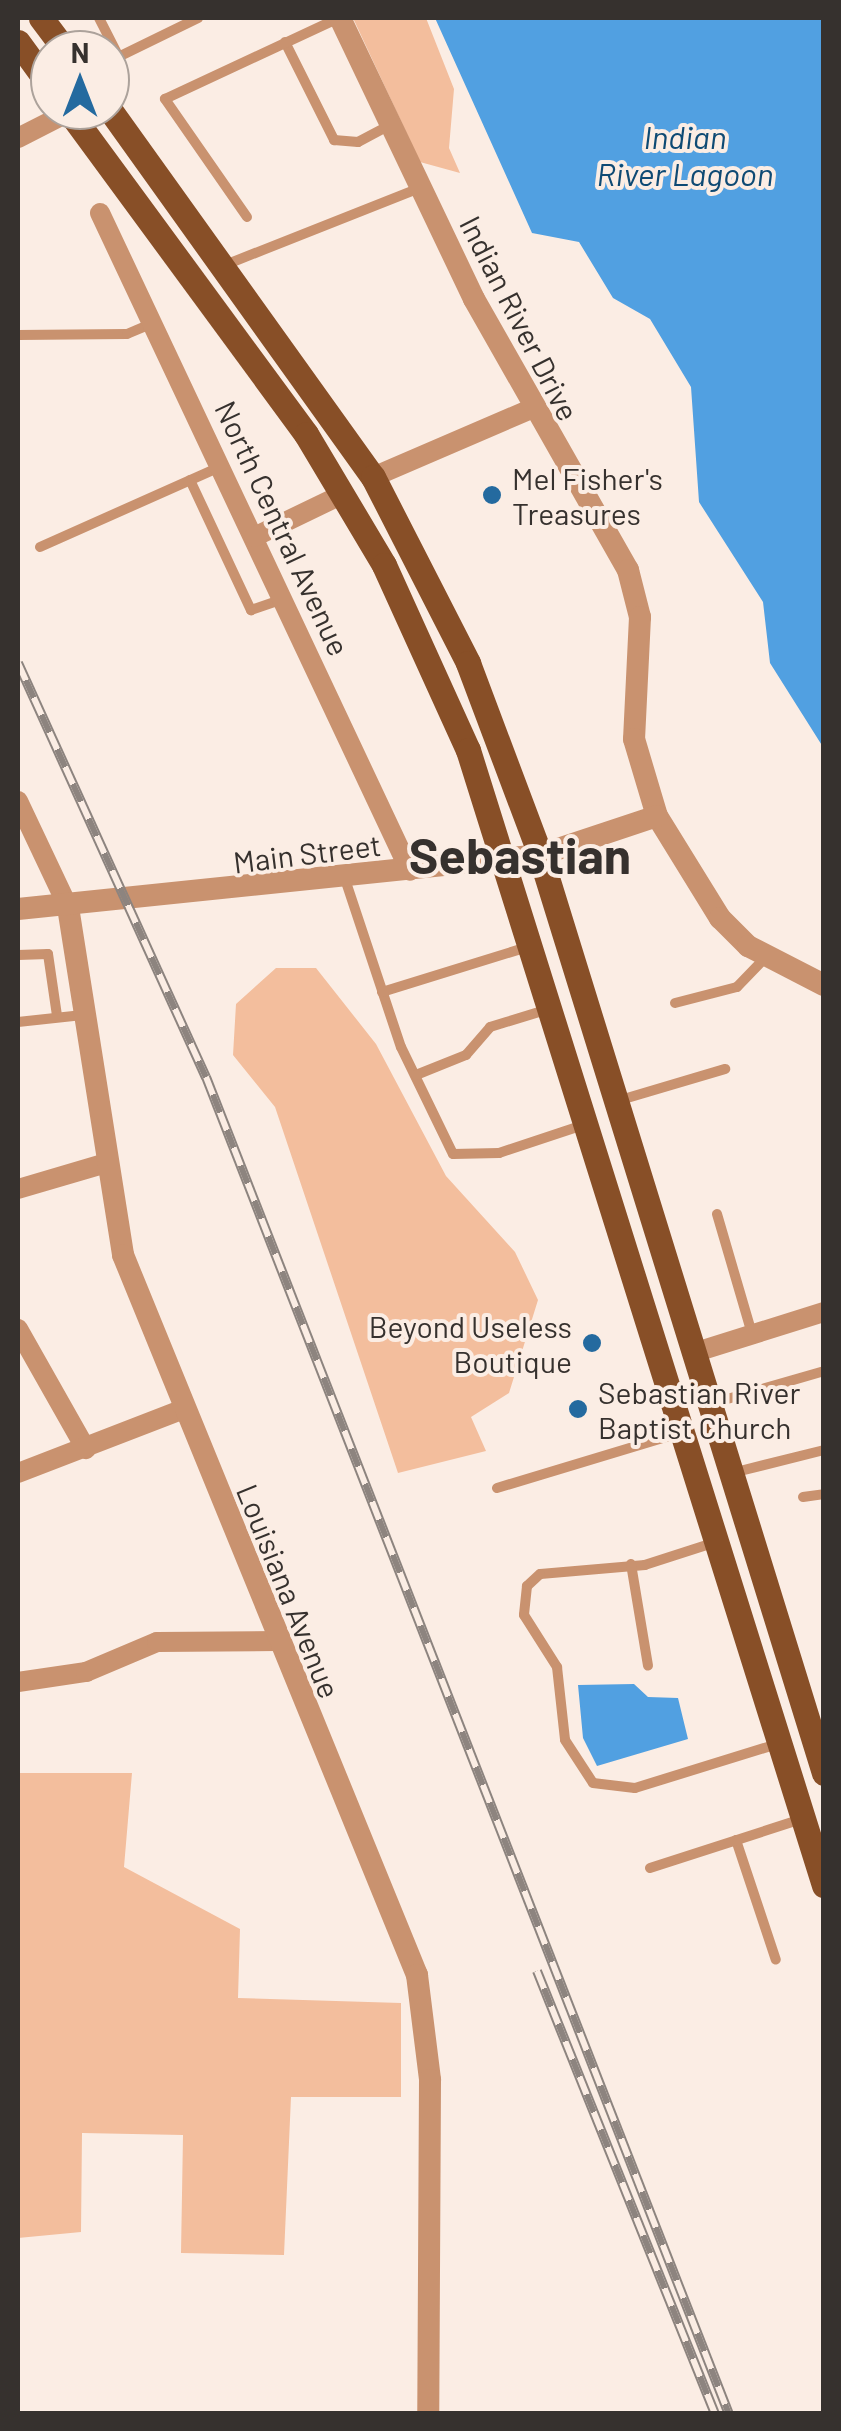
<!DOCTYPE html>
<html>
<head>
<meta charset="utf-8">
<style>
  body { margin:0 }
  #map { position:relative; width:841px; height:2431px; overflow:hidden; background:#fbede4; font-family:Barlow,sans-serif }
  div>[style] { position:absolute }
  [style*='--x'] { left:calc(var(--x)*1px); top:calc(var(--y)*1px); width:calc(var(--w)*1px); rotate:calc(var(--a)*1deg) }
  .green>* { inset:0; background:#f3be9d }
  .water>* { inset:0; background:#51a0e1 }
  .service>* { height:10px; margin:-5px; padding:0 5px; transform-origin:5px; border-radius:5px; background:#c9926f }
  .minor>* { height:20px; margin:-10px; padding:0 10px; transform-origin:10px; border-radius:10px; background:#c9926f }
  .tertiary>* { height:22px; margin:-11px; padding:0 11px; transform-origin:11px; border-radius:11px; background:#c9926f }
  .primary>* { height:25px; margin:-12.5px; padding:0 12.5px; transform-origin:12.5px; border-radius:12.5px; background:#884f27 }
  .rail>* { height:10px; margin-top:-5px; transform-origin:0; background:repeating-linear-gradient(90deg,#fbede4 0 19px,#8d847f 0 38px); box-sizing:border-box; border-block:2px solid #8d847f }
  .dots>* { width:28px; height:28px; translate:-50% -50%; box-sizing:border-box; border:5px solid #fbede4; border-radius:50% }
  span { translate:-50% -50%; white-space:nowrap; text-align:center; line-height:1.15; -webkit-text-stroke:8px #fbede4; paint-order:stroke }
  .street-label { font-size:30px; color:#36312e }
  .poi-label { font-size:30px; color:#36312e }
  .left { translate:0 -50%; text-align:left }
  .right { translate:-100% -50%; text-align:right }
  .water-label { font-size:32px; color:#0e4a74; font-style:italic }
  .town-label { font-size:50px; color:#36312e; font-weight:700 }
  .frame { position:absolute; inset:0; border:20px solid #36312e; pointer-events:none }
  .north { position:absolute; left:30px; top:30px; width:100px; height:100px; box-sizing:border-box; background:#fbede4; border:2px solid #aca29b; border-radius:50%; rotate:0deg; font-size:28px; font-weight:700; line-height:40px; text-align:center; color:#36312e }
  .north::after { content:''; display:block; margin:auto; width:35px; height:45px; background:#246a9f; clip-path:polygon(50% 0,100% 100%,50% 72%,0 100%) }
</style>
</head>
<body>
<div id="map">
  <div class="green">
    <i style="clip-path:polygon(353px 18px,426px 18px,454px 89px,449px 148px,460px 173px,420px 162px)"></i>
    <i style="clip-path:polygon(276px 968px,316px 968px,376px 1044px,446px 1176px,515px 1252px,538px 1300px,509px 1393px,471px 1417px,486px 1451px,398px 1473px,275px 1107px,233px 1055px,236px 1004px)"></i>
    <i style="clip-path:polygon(18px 1773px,132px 1773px,124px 1867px,240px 1929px,238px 1998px,401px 2003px,401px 2097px,291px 2097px,284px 2255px,181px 2253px,183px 2135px,82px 2133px,81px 2232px,18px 2238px)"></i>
  </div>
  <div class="water">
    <i style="clip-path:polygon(435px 18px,823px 18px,823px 747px,770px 663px,763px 602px,699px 502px,691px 387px,650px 319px,613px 298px,579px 242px,532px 233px)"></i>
    <i style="clip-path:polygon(634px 1684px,648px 1697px,678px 1698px,688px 1739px,597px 1766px,583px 1738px,578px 1685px)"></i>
  </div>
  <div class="service">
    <i style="--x:99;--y:18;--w:44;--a:62.9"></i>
    <i style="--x:285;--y:42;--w:110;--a:63.4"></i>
    <i style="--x:334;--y:140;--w:24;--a:5"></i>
    <i style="--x:358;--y:142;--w:36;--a:-28"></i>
    <i style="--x:110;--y:61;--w:98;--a:-26"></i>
    <i style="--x:247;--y:217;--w:144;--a:-124.8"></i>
    <i style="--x:165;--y:99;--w:192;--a:-25"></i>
    <i style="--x:225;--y:265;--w:209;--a:-21.6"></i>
    <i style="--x:18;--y:335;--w:109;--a:-0.5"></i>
    <i style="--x:127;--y:334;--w:26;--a:-23"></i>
    <i style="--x:190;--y:480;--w:144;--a:64.9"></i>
    <i style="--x:251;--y:610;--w:34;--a:-19"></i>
    <i style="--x:40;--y:547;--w:197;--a:-24"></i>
    <i style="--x:345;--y:879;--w:177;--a:71.6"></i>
    <i style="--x:401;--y:1047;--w:119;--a:64.1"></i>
    <i style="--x:453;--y:1154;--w:46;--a:-1.2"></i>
    <i style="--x:499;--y:1153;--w:92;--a:-18.4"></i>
    <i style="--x:18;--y:955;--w:30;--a:-2"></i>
    <i style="--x:48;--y:954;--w:63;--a:81.7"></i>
    <i style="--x:382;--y:992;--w:156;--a:-17.2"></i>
    <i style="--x:675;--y:1003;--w:64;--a:-14.5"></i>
    <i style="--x:737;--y:987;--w:42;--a:-46"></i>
    <i style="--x:18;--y:1022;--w:65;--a:-6.1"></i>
    <i style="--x:416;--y:1075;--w:54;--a:-21.8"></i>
    <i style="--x:466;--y:1055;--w:37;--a:-49"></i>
    <i style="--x:490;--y:1027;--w:62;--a:-17"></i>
    <i style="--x:617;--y:1101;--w:113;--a:-16.5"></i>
    <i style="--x:717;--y:1214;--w:125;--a:73.7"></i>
    <i style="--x:710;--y:1404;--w:119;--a:-16.1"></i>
    <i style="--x:732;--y:1473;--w:95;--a:-14"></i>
    <i style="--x:497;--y:1488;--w:193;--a:-16.8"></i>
    <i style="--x:803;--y:1497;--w:21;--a:-8"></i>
    <i style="--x:716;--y:1542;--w:75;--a:162.1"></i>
    <i style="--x:645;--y:1565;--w:105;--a:175.1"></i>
    <i style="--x:540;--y:1574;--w:18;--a:137"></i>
    <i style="--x:527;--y:1586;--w:29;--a:96"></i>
    <i style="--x:524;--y:1615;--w:62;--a:57.6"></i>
    <i style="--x:557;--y:1667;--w:73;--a:83.7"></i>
    <i style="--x:565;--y:1740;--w:51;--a:56.9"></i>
    <i style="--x:593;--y:1783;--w:42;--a:6.8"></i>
    <i style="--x:635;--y:1788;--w:149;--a:-17.2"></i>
    <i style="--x:631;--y:1564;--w:103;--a:80.5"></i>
    <i style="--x:736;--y:1840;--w:126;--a:71.6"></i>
    <i style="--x:650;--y:1868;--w:160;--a:-17.9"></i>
  </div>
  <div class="minor">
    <i style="--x:18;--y:138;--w:57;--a:-27"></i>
    <i style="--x:100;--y:213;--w:727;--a:64.77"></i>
    <i style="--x:373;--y:477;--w:172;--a:-23.3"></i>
    <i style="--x:254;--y:537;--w:99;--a:-25.8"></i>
    <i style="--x:18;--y:801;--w:117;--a:64.7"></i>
    <i style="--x:18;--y:1189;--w:89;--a:-16.4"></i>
    <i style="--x:18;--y:1329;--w:138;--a:60.5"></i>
    <i style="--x:693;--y:1353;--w:137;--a:-17.4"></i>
    <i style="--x:18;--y:1473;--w:178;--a:-21.1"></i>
    <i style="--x:18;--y:1682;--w:69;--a:-8.4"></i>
    <i style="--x:86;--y:1672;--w:77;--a:-22.9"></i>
    <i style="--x:157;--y:1642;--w:119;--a:-0.5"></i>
  </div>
  <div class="tertiary">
    <i style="--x:340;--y:18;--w:311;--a:64.5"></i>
    <i style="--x:474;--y:299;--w:312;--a:60.4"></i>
    <i style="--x:628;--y:570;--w:49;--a:75.7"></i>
    <i style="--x:640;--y:617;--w:122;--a:92.8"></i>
    <i style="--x:634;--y:739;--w:80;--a:73.4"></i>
    <i style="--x:657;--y:816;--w:120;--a:58.3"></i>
    <i style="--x:720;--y:918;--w:40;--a:45"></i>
    <i style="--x:748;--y:946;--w:85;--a:27.2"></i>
    <i style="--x:68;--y:907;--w:352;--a:81"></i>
    <i style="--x:123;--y:1255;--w:778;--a:67.79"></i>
    <i style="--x:417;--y:1975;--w:106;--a:82.9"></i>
    <i style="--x:430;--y:2080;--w:334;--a:90.3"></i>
    <i style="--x:18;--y:909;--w:525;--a:-5.91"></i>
    <i style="--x:540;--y:855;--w:123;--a:-18.4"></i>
  </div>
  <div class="primary">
    <i style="--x:41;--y:18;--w:40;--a:53"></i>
    <i style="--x:18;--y:42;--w:54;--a:54"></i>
    <i style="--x:68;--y:110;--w:402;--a:53.7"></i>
    <i style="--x:306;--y:434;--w:152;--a:59.2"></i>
    <i style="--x:384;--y:565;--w:203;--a:65.6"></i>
    <i style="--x:468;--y:750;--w:1190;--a:72.59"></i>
    <i style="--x:110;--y:110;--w:452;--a:54.4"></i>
    <i style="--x:373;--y:477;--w:209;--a:62.9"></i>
    <i style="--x:468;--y:663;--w:205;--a:69.4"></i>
    <i style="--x:540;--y:855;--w:961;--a:72.81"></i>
  </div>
  <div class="rail">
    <i style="--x:18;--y:663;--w:455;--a:65.6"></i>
    <i style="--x:206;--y:1077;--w:1436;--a:68.64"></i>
    <i style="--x:537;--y:1971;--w:477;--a:68.1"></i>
  </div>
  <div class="dots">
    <i style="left:492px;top:495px;background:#246a9f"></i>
    <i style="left:592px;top:1343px;background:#246a9f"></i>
    <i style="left:578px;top:1409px;background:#246a9f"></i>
  </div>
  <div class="street-label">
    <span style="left:520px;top:318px;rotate:63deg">Indian River Drive</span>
    <span style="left:283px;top:528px;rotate:65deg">North Central Avenue</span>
    <span style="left:307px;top:853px;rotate:-7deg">Main Street</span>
    <span style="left:289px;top:1591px;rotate:68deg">Louisiana Avenue</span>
  </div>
  <div class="poi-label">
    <span class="left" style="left:512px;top:495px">Mel Fisher's<br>Treasures</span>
    <span class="right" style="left:572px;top:1343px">Beyond Useless<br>Boutique</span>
    <span class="left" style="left:598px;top:1409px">Sebastian River<br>Baptist Church</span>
  </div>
  <div class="water-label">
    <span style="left:685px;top:155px">Indian<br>River Lagoon</span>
  </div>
  <div class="town-label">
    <span style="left:520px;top:855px">Sebastian</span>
  </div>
  <div class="frame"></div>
  <div class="north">N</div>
</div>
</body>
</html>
